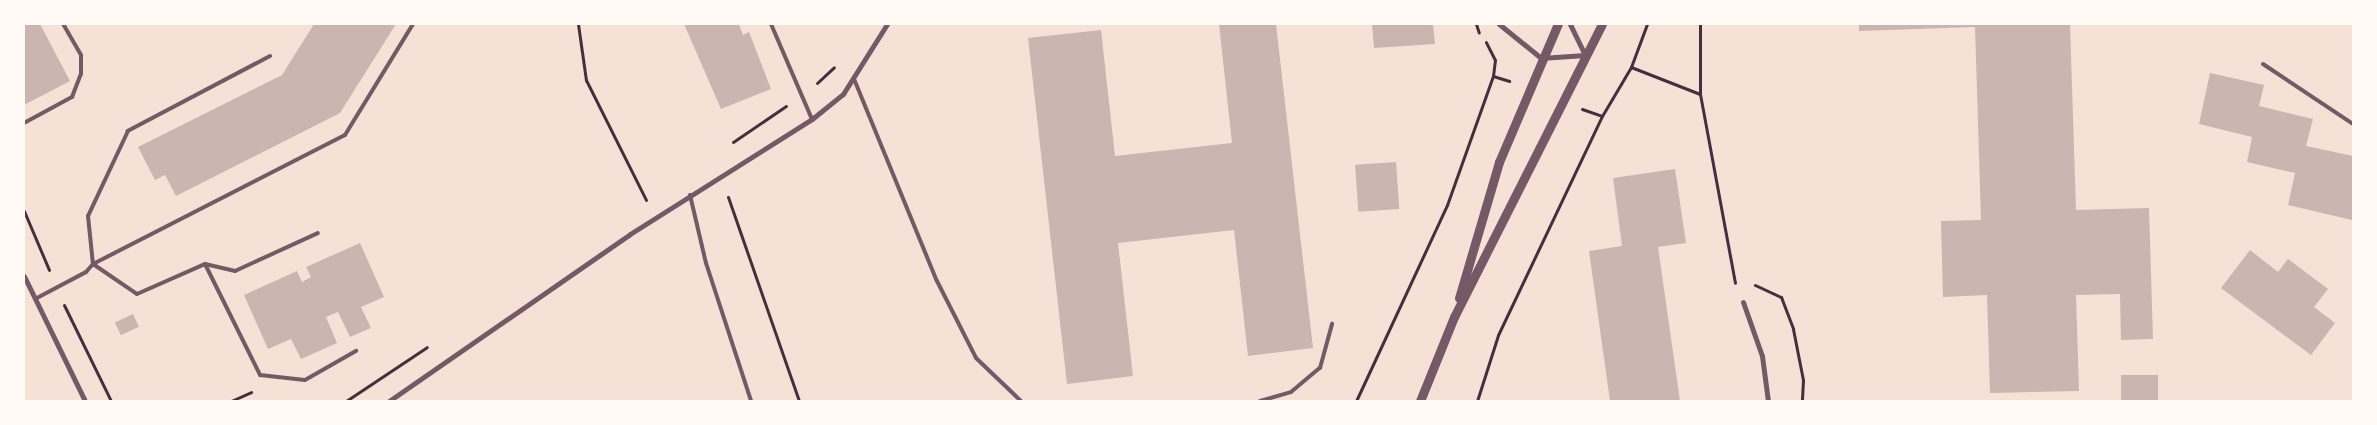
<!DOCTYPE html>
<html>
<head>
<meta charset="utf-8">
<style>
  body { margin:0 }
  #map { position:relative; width:2377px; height:425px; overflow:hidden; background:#f7e1d7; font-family:Helvetica,sans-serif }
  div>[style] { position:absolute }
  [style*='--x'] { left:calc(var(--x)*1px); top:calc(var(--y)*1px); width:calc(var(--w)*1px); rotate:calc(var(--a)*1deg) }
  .building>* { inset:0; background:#ccb4b1; transform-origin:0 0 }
  .path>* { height:3px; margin:-1.5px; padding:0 1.5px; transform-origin:1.5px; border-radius:1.5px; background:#4a2c40 }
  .service>* { height:4px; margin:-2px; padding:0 2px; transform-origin:2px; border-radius:2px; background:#755966 }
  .minor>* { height:5px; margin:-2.5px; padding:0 2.5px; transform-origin:2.5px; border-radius:2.5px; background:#755966 }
  .tertiary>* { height:9px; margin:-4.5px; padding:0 4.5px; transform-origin:4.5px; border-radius:4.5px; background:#755966 }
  span { translate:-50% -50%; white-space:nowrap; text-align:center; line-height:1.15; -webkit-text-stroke:4.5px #fffaf5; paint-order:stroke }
  .frame { position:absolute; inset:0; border:25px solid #fffaf5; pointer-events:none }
</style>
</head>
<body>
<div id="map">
  <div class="building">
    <i style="clip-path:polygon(24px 24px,40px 24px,70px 81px,24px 105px)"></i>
    <i style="clip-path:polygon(314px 24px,396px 24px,340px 113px,176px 196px,165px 175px,155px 180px,138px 147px,282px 75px)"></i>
    <i style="clip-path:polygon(684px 24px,739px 24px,743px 35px,749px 32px,771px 89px,721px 109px)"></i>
    <i style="clip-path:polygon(1219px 24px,1276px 24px,1313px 348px,1248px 356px,1234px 230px,1118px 243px,1133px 376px,1067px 384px,1028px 38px,1101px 30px,1115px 156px,1232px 143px)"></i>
    <i style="clip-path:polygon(1372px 24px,1433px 24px,1435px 44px,1374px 48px)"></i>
    <i style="clip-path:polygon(1859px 24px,2070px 24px,2076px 210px,2149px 208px,2153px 339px,2121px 340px,2120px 294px,2076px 295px,2079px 391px,1990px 393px,1987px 295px,1943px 297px,1941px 221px,1981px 220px,1975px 27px,1859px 31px)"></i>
    <i style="clip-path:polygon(2210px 73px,2264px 85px,2259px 106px,2313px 119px,2306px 146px,2353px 156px,2352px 220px,2288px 205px,2295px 173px,2247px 162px,2252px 137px,2199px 124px)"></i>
    <i style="left:1396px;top:162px;width:47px;height:41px;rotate:86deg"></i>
    <i style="clip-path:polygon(1675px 169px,1686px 243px,1658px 247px,1680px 401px,1610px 401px,1589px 251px,1622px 246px,1613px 178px)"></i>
    <i style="clip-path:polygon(360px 243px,384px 297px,361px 307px,371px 328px,350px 337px,338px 312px,326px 317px,337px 343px,301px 359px,291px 339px,268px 349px,244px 295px,297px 271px,302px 282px,311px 277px,306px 267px)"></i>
    <i style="clip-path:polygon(2250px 250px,2278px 272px,2288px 259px,2328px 289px,2314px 307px,2335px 323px,2311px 355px,2221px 288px)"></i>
    <i style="left:133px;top:314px;width:14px;height:20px;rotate:65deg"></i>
    <i style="left:2121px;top:375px;width:37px;height:26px"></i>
  </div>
  <div class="path">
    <i style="--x:578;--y:24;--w:57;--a:81.9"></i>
    <i style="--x:586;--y:80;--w:134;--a:63.4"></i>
    <i style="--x:1476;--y:24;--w:9;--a:72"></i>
    <i style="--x:1700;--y:24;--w:70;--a:90"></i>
    <i style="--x:1700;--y:94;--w:192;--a:79.5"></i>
    <i style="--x:1631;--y:67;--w:74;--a:21.4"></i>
    <i style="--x:1493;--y:76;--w:17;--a:17"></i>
    <i style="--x:817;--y:83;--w:23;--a:-43"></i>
    <i style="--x:1582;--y:109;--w:21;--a:19"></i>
    <i style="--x:1602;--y:116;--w:57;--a:-59.4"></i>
    <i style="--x:1631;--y:67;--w:46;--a:-69.6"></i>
    <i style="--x:733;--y:142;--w:64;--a:-34.2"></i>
    <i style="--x:728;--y:197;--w:216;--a:70.8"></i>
    <i style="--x:24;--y:211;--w:64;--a:67"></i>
    <i style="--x:1755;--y:285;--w:29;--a:25"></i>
    <i style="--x:1781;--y:297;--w:34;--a:69"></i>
    <i style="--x:1793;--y:329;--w:52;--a:78.9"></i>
    <i style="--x:1803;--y:380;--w:21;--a:93"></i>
    <i style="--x:64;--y:305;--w:107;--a:63.9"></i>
    <i style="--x:231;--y:401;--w:22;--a:-24"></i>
    <i style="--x:346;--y:401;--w:97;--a:-33.7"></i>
    <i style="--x:1356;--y:401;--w:216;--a:-65.1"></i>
    <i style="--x:1447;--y:205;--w:137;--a:-70.4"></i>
    <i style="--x:1493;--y:76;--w:16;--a:-83"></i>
    <i style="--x:1495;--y:60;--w:20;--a:-117"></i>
    <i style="--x:1477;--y:401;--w:69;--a:-72.3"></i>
    <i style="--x:1498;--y:335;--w:242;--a:-64.6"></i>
  </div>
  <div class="service">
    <i style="--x:771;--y:24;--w:103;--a:66.7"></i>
    <i style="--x:270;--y:56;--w:161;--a:152.2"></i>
    <i style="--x:128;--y:131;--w:94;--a:115.2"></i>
    <i style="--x:88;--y:216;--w:48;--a:84.1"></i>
    <i style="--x:93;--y:264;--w:53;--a:34.3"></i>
    <i style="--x:137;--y:294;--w:74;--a:-23.8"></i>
    <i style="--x:205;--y:264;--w:31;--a:13"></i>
    <i style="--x:235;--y:271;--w:91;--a:-24.6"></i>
    <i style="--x:2263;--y:64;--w:108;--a:33.7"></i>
    <i style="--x:854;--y:79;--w:218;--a:67.7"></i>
    <i style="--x:937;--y:281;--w:86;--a:63.1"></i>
    <i style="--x:976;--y:358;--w:62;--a:43.7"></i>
    <i style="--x:24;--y:123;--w:55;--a:-28.4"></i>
    <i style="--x:72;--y:97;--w:25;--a:-69"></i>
    <i style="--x:81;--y:74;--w:19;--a:-90"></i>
    <i style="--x:81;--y:55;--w:36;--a:-120"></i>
    <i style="--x:690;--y:195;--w:70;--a:76.8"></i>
    <i style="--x:706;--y:263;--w:145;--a:71.9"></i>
    <i style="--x:205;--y:264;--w:124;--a:63.6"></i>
    <i style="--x:260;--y:375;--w:45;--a:6.3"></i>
    <i style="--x:305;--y:380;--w:59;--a:-29.6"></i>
    <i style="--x:35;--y:299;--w:58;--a:-27.9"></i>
    <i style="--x:86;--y:272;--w:11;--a:-49"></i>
    <i style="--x:93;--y:264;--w:283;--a:-27.1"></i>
    <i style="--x:345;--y:135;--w:130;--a:-58.5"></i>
    <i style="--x:1260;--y:401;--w:32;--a:-16"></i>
    <i style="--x:1291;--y:392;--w:38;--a:-40"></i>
    <i style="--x:1320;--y:368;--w:46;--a:-74.7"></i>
  </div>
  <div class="minor">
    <i style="--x:1499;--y:24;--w:54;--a:39"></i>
    <i style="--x:1541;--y:58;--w:44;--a:-3.9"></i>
    <i style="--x:1585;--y:55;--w:34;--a:-116"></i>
    <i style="--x:24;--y:276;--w:139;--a:64"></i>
    <i style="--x:1743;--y:302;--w:57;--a:70.6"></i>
    <i style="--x:1762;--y:356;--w:45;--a:82.4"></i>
    <i style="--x:389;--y:401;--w:293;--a:-34.7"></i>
    <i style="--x:630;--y:234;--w:215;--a:-32.3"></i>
    <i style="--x:812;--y:119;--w:40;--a:-39"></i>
    <i style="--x:843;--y:94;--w:83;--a:-57.8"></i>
  </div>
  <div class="tertiary">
    <i style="--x:1459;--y:298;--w:142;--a:-73.6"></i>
    <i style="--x:1499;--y:162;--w:150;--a:-66.9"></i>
    <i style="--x:1420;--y:401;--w:91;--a:-68"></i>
    <i style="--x:1454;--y:317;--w:328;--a:-63.2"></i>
  </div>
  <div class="frame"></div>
</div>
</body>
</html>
